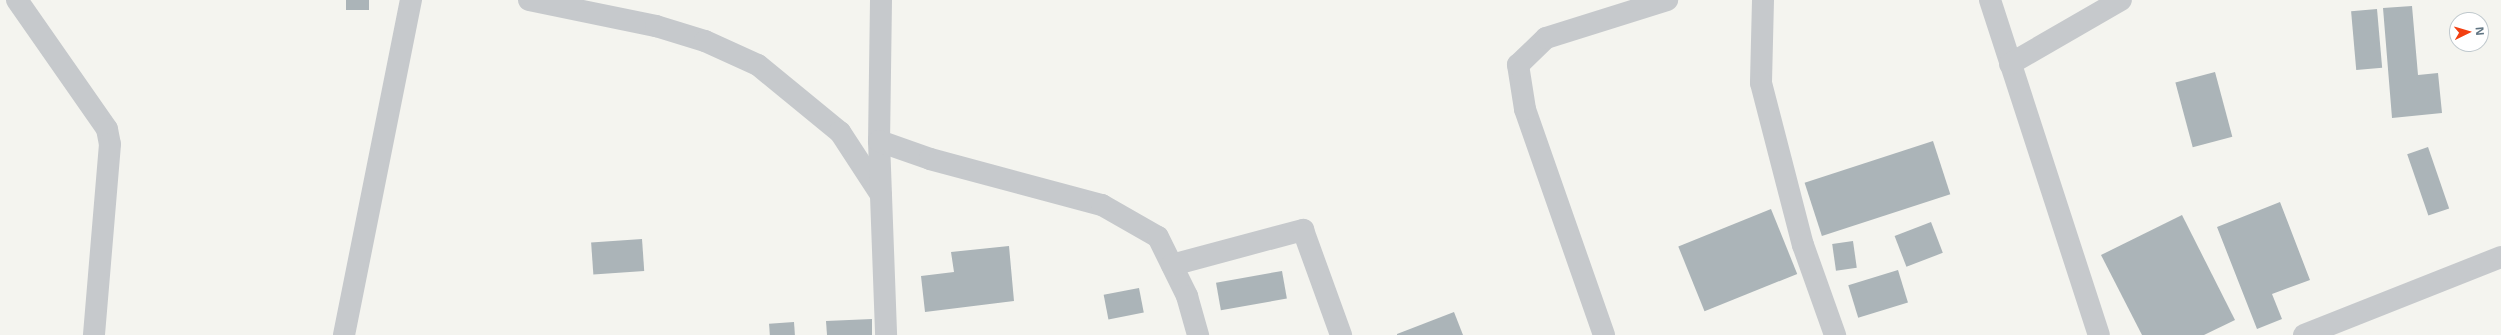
<!DOCTYPE html>
<html>
<head>
<meta charset="utf-8">
<style>
  body { margin:0 }
  #map { position:relative; width:2501px; height:335px; overflow:hidden; background:#f4f4ef; font-family:"Noto Sans",sans-serif }
  div>[style] { position:absolute }
  [style*='--x'] { left:calc(var(--x)*1px); top:calc(var(--y)*1px); width:calc(var(--w)*1px); rotate:calc(var(--a)*1deg) }
  .building>* { inset:0; background:#abb4b8; transform-origin:0 0 }
  .street>* { height:22px; margin:-11px; padding:0 11px; transform-origin:11px; border-radius:11px; background:#c6c9cc }
  span { translate:-50% -50%; white-space:nowrap; text-align:center; line-height:1.15; -webkit-text-stroke:4px #fff; paint-order:stroke }
  .north { position:absolute; left:2449px; top:12px; width:40px; height:40px; box-sizing:border-box; background:#fff; border:1px solid #bfc8cd; border-radius:50%; rotate:85deg; font-size:11px; font-weight:700; line-height:16px; text-align:center; color:#607583 }
  .north::after { content:''; display:block; margin:auto; width:14px; height:18px; background:#f23f11; clip-path:polygon(50% 0,100% 100%,50% 72%,0 100%) }
</style>
</head>
<body>
<div id="map">
  <div class="building">
    <i style="left:346px;top:0;width:23px;height:10px"></i>
    <i style="clip-path:polygon(2412px 6px,2418px 75px,2438px 73px,2442px 113px,2392px 118px,2383px 8px)"></i>
    <i style="left:2377px;top:9px;width:59px;height:26px;rotate:85deg"></i>
    <i style="left:2215px;top:72px;width:67px;height:41px;rotate:75deg"></i>
    <i style="left:1933px;top:141px;width:56px;height:135px;rotate:72deg"></i>
    <i style="left:2428px;top:147px;width:65px;height:22px;rotate:71deg"></i>
    <i style="clip-path:polygon(2280px 202px,2310px 280px,2272px 294px,2282px 319px,2257px 329px,2217px 227px)"></i>
    <i style="left:1771px;top:209px;width:70px;height:100px;rotate:68deg"></i>
    <i style="clip-path:polygon(2182px 215px,2235px 320px,2204px 335px,2142px 335px,2101px 255px)"></i>
    <i style="left:1931px;top:222px;width:33px;height:39px;rotate:69deg"></i>
    <i style="left:642px;top:239px;width:32px;height:51px;rotate:86deg"></i>
    <i style="left:1853px;top:241px;width:27px;height:21px;rotate:82deg"></i>
    <i style="clip-path:polygon(1009px 246px,1014px 301px,925px 312px,921px 276px,954px 272px,951px 252px)"></i>
    <i style="left:1898px;top:270px;width:34px;height:52px;rotate:73deg"></i>
    <i style="left:1282px;top:271px;width:28px;height:67px;rotate:80deg"></i>
    <i style="left:1139px;top:288px;width:25px;height:36px;rotate:79deg"></i>
    <i style="clip-path:polygon(1454px 312px,1463px 335px,1397px 335px,1397px 334px)"></i>
    <i style="clip-path:polygon(872px 319px,872px 335px,827px 335px,826px 321px)"></i>
    <i style="left:794px;top:322px;width:13px;height:25px;rotate:86deg"></i>
  </div>
  <div class="street">
    <i style="--x:17;--y:0;--w:157;--a:55.1"></i>
    <i style="--x:107;--y:129;--w:15;--a:79"></i>
    <i style="--x:110;--y:144;--w:192;--a:94.8"></i>
    <i style="--x:529;--y:0;--w:130;--a:11.6"></i>
    <i style="--x:656;--y:26;--w:51;--a:17"></i>
    <i style="--x:705;--y:41;--w:58;--a:24.4"></i>
    <i style="--x:758;--y:65;--w:106;--a:39.3"></i>
    <i style="--x:840;--y:132;--w:75;--a:56.9"></i>
    <i style="--x:881;--y:0;--w:141;--a:90.8"></i>
    <i style="--x:879;--y:141;--w:194;--a:87.9"></i>
    <i style="--x:1763;--y:0;--w:83;--a:91.4"></i>
    <i style="--x:1761;--y:83;--w:167;--a:75.5"></i>
    <i style="--x:1803;--y:245;--w:96;--a:70.4"></i>
    <i style="--x:1990;--y:0;--w:352;--a:72"></i>
    <i style="--x:2010;--y:64;--w:128;--a:-30"></i>
    <i style="--x:879;--y:141;--w:54;--a:19.4"></i>
    <i style="--x:930;--y:159;--w:178;--a:15"></i>
    <i style="--x:1102;--y:205;--w:64;--a:29.7"></i>
    <i style="--x:1158;--y:237;--w:66;--a:63.8"></i>
    <i style="--x:1187;--y:296;--w:41;--a:74.2"></i>
    <i style="--x:1172;--y:265;--w:136;--a:-15"></i>
    <i style="--x:1303;--y:230;--w:112;--a:70.1"></i>
    <i style="--x:344;--y:335;--w:342;--a:-78.7"></i>
    <i style="--x:1604;--y:335;--w:239;--a:-109.3"></i>
    <i style="--x:1525;--y:109;--w:45;--a:-99"></i>
    <i style="--x:1518;--y:65;--w:39;--a:-44"></i>
    <i style="--x:1546;--y:38;--w:127;--a:-17.4"></i>
    <i style="--x:2304;--y:335;--w:212;--a:-21.6"></i>
  </div>
  <div class="north">N</div>
</div>
</body>
</html>
